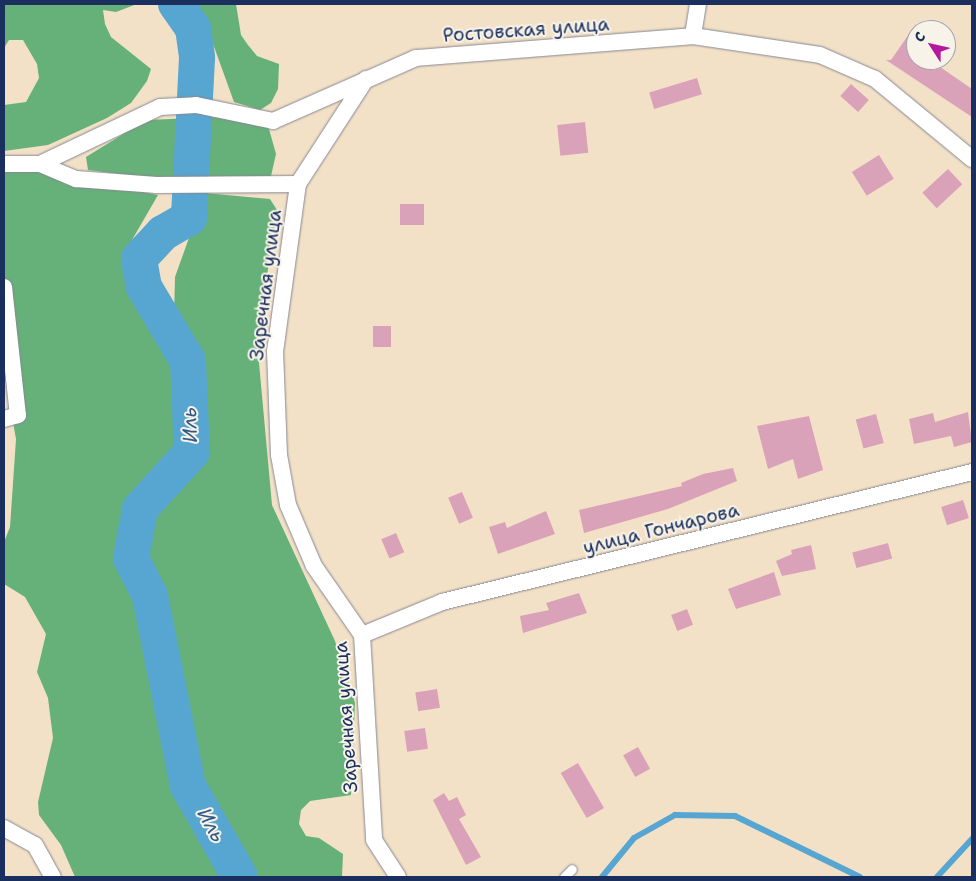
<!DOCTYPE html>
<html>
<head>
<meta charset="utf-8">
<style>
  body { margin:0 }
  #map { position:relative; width:976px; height:881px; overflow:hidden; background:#f3e1c7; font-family:"Shantell Sans",sans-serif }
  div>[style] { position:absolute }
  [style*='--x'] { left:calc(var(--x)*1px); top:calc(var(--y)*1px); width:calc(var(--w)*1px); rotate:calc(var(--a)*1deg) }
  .forest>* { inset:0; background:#66b17a }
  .stream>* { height:6px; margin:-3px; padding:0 3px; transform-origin:3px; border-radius:3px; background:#57a6d1 }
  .river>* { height:36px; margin:-18px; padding:0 18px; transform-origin:18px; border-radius:18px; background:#57a6d1 }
  .building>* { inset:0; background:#daa2b9; transform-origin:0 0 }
  .roads { filter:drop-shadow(0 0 1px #878892) drop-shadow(0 0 1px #878892) }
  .service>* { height:9px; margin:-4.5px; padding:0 4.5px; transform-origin:4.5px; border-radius:4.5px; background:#fff }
  .minor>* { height:16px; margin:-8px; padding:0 8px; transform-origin:8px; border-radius:8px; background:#fff }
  span { translate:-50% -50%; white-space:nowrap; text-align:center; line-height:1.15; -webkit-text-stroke:4px #f7f3e8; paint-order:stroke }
  .street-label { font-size:19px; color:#1b2f5e }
  .water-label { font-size:20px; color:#305986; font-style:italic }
  .frame { position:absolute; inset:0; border:5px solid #1b2f5e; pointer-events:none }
  .north { position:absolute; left:906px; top:20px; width:50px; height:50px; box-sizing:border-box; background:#f7f3e8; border:1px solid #9fa5b1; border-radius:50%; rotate:305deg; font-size:14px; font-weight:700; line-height:20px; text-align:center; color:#1b2f5e }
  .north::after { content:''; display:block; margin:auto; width:18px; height:22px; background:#b5179e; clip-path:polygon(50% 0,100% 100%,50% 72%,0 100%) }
</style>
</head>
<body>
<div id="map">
  <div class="forest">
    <i style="clip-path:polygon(4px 4px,137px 4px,116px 12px,103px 10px,105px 24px,111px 37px,151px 69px,147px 81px,131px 103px,107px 118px,48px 145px,4px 151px,4px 105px,26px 102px,39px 78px,37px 64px,23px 40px,9px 40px,4px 48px)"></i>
    <i style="clip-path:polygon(186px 4px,236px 4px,241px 35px,248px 45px,257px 56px,279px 64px,278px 89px,271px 103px,260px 110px,234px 102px,208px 30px)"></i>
    <i style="clip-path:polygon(220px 117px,258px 122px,269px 129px,276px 154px,271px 176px,143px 177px,88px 170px,86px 157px,146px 120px)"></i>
    <i style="clip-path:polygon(32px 169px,158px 195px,132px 240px,142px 313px,174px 316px,175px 277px,205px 193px,270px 199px,277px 210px,257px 341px,272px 505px,335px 641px,355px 703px,351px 795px,310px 801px,301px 810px,299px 824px,306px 836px,319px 838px,343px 854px,342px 877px,75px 877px,61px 845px,39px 815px,38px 802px,53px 738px,48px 698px,37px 672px,46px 634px,25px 597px,4px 584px,4px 542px,10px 527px,16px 439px,4px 372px,4px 171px)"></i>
  </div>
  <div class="stream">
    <i style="--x:602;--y:877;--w:50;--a:-50.6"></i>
    <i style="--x:634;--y:838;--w:47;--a:-29.3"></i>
    <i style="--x:675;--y:815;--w:60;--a:1"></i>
    <i style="--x:735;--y:816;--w:139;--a:26"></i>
    <i style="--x:937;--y:877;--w:52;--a:-47.4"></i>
  </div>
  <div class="river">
    <i style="--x:176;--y:4;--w:29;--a:55"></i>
    <i style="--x:193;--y:28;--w:30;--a:82"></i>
    <i style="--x:197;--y:58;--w:160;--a:92.9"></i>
    <i style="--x:189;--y:218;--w:30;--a:150"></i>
    <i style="--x:163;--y:233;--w:35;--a:133"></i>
    <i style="--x:139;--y:259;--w:28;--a:80"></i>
    <i style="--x:144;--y:287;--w:86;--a:59.3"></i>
    <i style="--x:188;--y:361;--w:91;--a:87.5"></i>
    <i style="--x:192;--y:452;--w:77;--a:132.4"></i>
    <i style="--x:140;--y:509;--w:50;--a:100.4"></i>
    <i style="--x:131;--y:558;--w:42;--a:63.4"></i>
    <i style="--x:150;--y:596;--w:194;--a:78.7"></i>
    <i style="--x:188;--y:786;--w:105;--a:60.3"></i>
  </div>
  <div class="building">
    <i style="clip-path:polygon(916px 24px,916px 60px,930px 60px,972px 89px,972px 117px,886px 60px,891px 60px)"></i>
    <i style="left:697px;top:78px;width:17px;height:50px;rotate:73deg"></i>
    <i style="left:851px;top:84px;width:24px;height:16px;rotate:42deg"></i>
    <i style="left:585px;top:122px;width:31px;height:28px;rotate:84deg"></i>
    <i style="left:879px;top:155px;width:28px;height:32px;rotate:58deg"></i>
    <i style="left:948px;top:169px;width:21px;height:35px;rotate:47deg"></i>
    <i style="left:424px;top:204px;width:21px;height:24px;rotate:90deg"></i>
    <i style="left:373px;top:326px;width:18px;height:21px"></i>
    <i style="clip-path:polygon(968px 412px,972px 442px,954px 447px,951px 436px,914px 444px,909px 419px,933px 413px,935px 422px)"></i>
    <i style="left:876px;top:414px;width:30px;height:21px;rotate:75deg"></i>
    <i style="clip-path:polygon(809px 416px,823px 470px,798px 479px,793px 459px,768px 469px,757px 426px)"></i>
    <i style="clip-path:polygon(733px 468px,737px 481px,668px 509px,584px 533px,579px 510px,682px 486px,681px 483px,703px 474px)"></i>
    <i style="left:462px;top:492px;width:28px;height:15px;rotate:67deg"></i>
    <i style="left:963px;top:500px;width:19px;height:23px;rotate:72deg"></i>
    <i style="clip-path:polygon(546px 511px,555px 534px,498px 554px,489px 527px,505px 522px,507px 528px)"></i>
    <i style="left:396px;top:533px;width:21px;height:16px;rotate:67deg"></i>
    <i style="left:888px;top:543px;width:16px;height:37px;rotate:75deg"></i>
    <i style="clip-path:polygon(811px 545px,816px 569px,782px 576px,776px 561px,792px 554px,791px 550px)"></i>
    <i style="clip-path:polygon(774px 572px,781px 595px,736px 609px,728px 589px)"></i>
    <i style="clip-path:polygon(579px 593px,587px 613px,523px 633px,520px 616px,549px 610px,546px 603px)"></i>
    <i style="left:687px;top:609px;width:17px;height:17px;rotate:69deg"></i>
    <i style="left:437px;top:689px;width:19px;height:22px;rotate:81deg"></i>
    <i style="left:425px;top:728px;width:21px;height:21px;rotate:82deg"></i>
    <i style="left:638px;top:747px;width:25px;height:17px;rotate:61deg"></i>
    <i style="left:578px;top:763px;width:52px;height:20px;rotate:60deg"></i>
    <i style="clip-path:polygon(444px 793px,449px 801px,457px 797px,466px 815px,459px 819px,481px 857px,466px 865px,433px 800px)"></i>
  </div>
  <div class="roads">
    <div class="service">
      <i style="--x:564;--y:877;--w:11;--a:-45"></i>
    </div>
    <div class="minor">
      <i style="--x:698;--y:4;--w:32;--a:99"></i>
      <i style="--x:693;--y:36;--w:128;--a:8.5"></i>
      <i style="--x:820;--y:55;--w:60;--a:23.6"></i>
      <i style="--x:875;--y:79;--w:126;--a:39.5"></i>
      <i style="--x:366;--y:79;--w:125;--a:122.9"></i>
      <i style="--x:298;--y:184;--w:169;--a:97.8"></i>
      <i style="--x:275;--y:351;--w:104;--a:87.8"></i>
      <i style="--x:279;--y:455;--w:51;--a:79.8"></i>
      <i style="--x:288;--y:505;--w:66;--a:66.9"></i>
      <i style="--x:314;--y:566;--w:84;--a:55.2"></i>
      <i style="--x:362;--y:635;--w:205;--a:86.6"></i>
      <i style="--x:374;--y:840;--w:44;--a:57"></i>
      <i style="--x:4;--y:164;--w:36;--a:0"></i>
      <i style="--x:40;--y:164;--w:39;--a:23"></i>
      <i style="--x:76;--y:179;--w:81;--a:4.2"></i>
      <i style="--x:157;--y:185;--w:141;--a:-0.4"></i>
      <i style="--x:40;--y:164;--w:133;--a:-25.4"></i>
      <i style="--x:160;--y:107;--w:36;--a:-3"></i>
      <i style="--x:196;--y:105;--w:79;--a:11.7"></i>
      <i style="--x:273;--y:121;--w:156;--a:-23.8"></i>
      <i style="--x:416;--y:58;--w:278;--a:-4.5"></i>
      <i style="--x:4;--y:287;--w:129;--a:83.8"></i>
      <i style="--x:18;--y:415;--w:15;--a:164"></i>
      <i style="--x:362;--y:635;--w:87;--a:-22.4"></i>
      <i style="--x:442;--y:602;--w:546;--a:-13.78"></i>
      <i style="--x:4;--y:828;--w:35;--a:29"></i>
      <i style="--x:35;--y:845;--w:37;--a:61"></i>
    </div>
  </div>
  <div class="street-label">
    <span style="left:526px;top:30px;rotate:-4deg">Ростовская улица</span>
    <span style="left:266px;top:285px;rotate:-83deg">Заречная улица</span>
    <span style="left:661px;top:529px;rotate:-14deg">улица Гончарова</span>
    <span style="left:346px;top:717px;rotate:-94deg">Заречная улица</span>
  </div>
  <div class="water-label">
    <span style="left:190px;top:425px;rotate:-92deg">Иль</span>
    <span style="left:211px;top:825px;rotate:61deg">Иль</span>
  </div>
  <div class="frame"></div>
  <div class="north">С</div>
</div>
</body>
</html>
